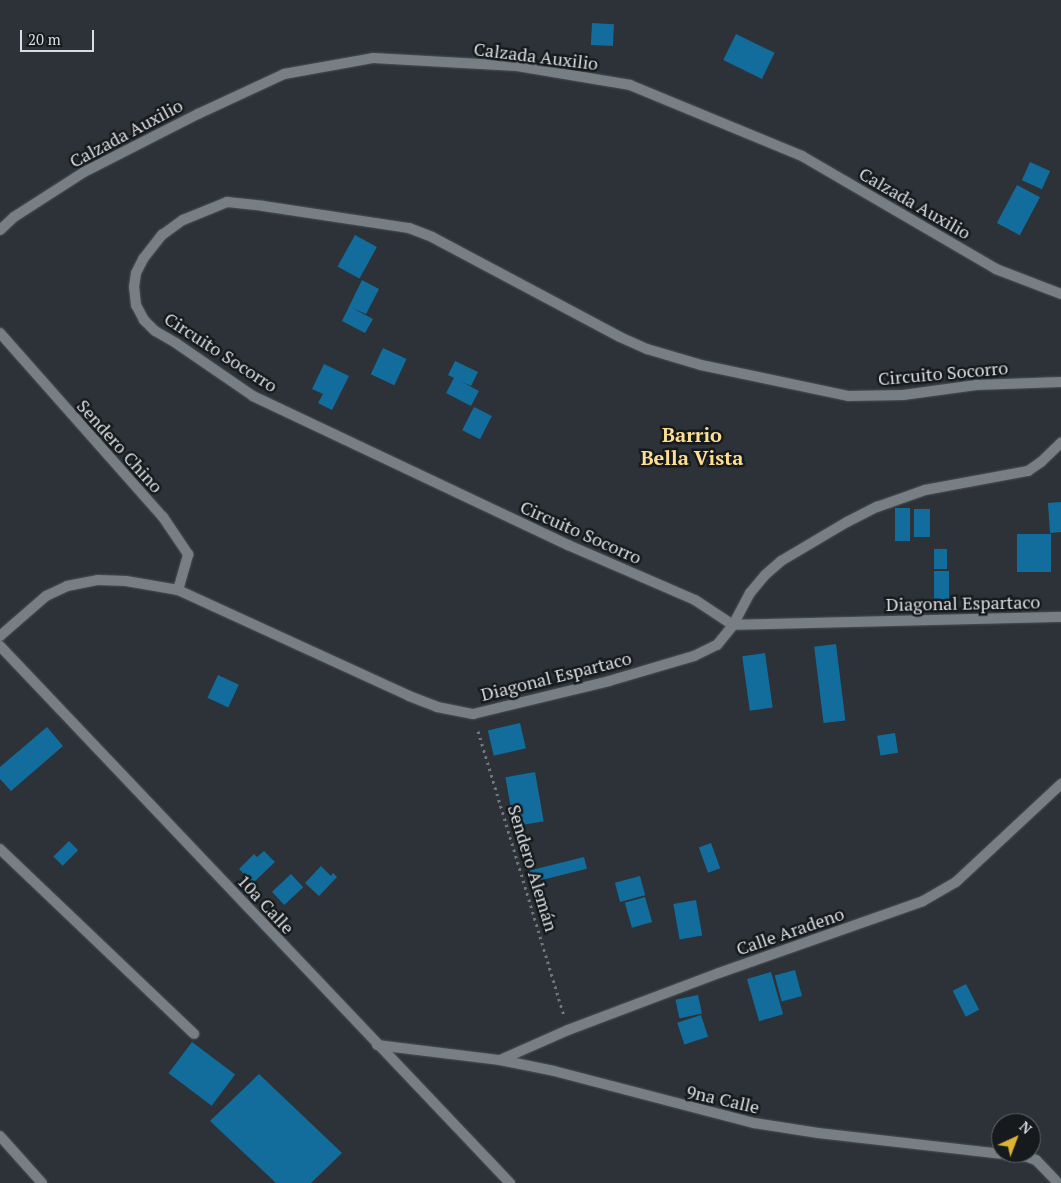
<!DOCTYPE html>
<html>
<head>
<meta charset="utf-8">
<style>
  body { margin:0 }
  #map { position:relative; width:1061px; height:1183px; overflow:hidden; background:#2c3237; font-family:"PT Serif",serif }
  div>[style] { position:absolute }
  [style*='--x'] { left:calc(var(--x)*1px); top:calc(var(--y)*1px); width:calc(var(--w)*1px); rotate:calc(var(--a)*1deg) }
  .building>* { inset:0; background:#126d9d; transform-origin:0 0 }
  .path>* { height:3px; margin-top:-1.5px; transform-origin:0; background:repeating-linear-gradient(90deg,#71767b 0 2.5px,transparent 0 6.5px) }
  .roads { filter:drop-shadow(0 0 1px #4b5156) drop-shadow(0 0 1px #4b5156) }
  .service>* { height:10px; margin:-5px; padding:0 5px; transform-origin:5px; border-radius:5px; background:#777f85 }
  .minor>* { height:10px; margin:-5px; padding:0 5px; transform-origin:5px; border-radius:5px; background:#777f85 }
  .tertiary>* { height:10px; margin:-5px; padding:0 5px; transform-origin:5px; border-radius:5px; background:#777f85 }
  span { translate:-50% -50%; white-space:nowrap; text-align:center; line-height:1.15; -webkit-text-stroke:5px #171a1c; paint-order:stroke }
  .street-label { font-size:18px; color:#dadee2 }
  .quarter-label { font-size:20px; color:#fcdf93; font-weight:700 }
  .north { position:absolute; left:991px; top:1113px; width:50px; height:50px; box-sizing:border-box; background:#171a1c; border:1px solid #65686b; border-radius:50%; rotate:43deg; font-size:14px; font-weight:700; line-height:20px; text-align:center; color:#dadee2 }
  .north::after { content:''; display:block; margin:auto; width:18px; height:22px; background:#dcb233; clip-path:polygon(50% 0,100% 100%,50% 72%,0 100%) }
  .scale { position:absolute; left:20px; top:30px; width:74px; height:22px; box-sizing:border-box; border:2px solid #dadee2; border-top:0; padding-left:6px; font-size:15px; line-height:18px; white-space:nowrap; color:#dadee2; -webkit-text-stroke:4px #171a1c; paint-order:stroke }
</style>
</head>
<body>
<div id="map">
  <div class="building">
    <i style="left:592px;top:23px;width:22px;height:22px;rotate:3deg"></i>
    <i style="left:736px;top:34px;width:43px;height:29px;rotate:26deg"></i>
    <i style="left:1030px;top:162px;width:22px;height:20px;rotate:24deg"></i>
    <i style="left:1017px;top:185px;width:26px;height:43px;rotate:28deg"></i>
    <i style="left:355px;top:235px;width:25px;height:36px;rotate:29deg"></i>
    <i style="clip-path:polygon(362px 280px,379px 289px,366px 314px,352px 308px,373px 319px,365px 333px,342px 321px)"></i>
    <i style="left:383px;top:348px;width:26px;height:29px;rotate:25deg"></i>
    <i style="clip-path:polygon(455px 361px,478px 372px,471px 386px,460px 381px,479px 391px,471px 406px,446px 393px,454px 378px,448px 375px)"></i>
    <i style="clip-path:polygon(324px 364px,349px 376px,332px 410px,318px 403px,323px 394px,312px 389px)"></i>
    <i style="left:474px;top:407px;width:20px;height:26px;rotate:27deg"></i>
    <i style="clip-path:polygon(1061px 502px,1061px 532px,1050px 533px,1048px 503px)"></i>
    <i style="left:895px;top:508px;width:15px;height:33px"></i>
    <i style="left:914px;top:509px;width:16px;height:28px"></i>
    <i style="left:1017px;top:534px;width:34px;height:38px"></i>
    <i style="left:934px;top:549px;width:13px;height:20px"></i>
    <i style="left:934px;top:571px;width:15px;height:28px"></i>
    <i style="left:836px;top:644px;width:77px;height:22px;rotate:83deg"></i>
    <i style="left:765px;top:653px;width:55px;height:23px;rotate:82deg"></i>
    <i style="left:218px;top:675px;width:23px;height:25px;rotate:25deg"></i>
    <i style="left:520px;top:723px;width:26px;height:33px;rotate:77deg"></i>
    <i style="clip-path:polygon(47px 727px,63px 746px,11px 791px,0 779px,0 767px)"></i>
    <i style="left:895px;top:733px;width:20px;height:18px;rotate:81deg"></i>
    <i style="left:535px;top:772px;width:50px;height:30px;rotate:80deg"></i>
    <i style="left:69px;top:841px;width:13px;height:22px;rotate:45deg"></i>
    <i style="left:711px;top:843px;width:27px;height:13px;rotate:70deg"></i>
    <i style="clip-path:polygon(264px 851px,275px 862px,253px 883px,239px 869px,254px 854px,257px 857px)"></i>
    <i style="left:584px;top:857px;width:12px;height:57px;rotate:76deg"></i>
    <i style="clip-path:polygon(321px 866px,331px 876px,333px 873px,337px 877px,319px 896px,305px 883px)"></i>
    <i style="left:291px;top:874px;width:18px;height:26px;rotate:47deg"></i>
    <i style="left:640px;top:876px;width:20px;height:26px;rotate:75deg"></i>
    <i style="left:645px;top:897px;width:26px;height:21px;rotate:74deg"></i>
    <i style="left:696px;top:900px;width:36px;height:23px;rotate:80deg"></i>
    <i style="left:795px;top:970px;width:27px;height:21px;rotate:75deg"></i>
    <i style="left:771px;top:972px;width:44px;height:25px;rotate:74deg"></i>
    <i style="left:966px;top:984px;width:29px;height:15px;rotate:63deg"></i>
    <i style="left:698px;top:995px;width:19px;height:23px;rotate:78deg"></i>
    <i style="left:701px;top:1015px;width:23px;height:25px;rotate:72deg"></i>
    <i style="left:192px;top:1042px;width:54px;height:39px;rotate:37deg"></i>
    <i style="clip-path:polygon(259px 1074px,342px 1153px,311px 1183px,276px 1183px,210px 1121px)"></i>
  </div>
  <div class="path">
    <i style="--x:478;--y:731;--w:297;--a:73.2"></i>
  </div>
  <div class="roads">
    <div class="service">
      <i style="--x:178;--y:590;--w:37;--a:-74"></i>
    </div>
    <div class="minor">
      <i style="--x:0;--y:230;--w:19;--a:-43"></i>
      <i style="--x:14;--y:217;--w:83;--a:-32.7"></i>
      <i style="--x:84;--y:172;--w:128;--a:-27"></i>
      <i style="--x:198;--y:114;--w:95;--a:-24.9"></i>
      <i style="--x:284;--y:74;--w:90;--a:-10.2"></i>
      <i style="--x:373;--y:58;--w:144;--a:3.2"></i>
      <i style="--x:517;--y:66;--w:115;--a:9.5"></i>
      <i style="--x:630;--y:85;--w:186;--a:22.4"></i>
      <i style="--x:802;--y:156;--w:225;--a:30.2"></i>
      <i style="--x:996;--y:269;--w:70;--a:21"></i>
      <i style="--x:0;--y:333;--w:246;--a:48.5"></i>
      <i style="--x:163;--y:517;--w:45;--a:56"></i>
      <i style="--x:733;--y:625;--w:45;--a:-146.7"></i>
      <i style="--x:695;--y:600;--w:138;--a:-156.6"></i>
      <i style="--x:568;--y:545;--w:348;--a:-154.7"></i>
      <i style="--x:253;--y:396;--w:93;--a:-145.5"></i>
      <i style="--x:176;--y:343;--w:24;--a:-150"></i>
      <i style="--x:155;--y:331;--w:16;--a:-135"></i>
      <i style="--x:144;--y:320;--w:17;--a:-118"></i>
      <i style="--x:136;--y:305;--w:18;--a:-96"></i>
      <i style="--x:134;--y:287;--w:14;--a:-82"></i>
      <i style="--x:136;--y:273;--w:16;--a:-63"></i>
      <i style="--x:143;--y:259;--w:31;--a:-52"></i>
      <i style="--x:162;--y:235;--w:26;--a:-36"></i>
      <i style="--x:183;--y:220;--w:48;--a:-22.2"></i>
      <i style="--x:227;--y:202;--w:36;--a:6"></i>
      <i style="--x:263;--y:206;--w:148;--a:8.6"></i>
      <i style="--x:409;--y:228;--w:25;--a:21"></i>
      <i style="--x:432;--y:237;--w:213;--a:28"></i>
      <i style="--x:620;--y:337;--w:30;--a:24"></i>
      <i style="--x:647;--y:349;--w:56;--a:16.5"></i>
      <i style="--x:701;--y:365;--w:150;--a:11.9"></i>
      <i style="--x:848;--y:396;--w:55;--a:-1"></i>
      <i style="--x:903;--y:395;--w:74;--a:-7.8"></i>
      <i style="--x:976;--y:385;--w:85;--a:-2"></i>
      <i style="--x:733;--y:625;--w:328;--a:-1.4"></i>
      <i style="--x:0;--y:636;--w:61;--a:-41"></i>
      <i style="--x:46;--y:596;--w:23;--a:-25"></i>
      <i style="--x:67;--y:586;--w:32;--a:-11"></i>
      <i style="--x:98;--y:580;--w:28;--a:2"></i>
      <i style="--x:126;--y:581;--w:53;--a:9.8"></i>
      <i style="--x:178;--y:590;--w:254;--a:24.6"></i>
      <i style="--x:409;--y:696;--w:30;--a:21"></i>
      <i style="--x:437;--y:707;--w:37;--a:11"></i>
      <i style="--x:473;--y:714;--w:140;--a:-13.6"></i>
      <i style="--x:609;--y:681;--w:89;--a:-16.4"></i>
      <i style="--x:694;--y:656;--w:25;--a:-26"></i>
      <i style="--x:717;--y:645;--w:26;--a:-51"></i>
      <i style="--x:733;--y:625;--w:36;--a:-62"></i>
      <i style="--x:750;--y:593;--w:23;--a:-50"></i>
      <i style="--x:765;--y:575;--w:21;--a:-41"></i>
      <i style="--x:781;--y:561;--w:77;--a:-30.6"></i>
      <i style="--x:847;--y:522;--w:34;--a:-27"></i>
      <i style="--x:877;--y:507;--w:51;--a:-19.5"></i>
      <i style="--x:925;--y:490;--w:105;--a:-10.5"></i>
      <i style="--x:1028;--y:471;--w:16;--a:-35"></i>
      <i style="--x:1041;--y:462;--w:28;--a:-44"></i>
      <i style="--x:0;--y:849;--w:268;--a:43.6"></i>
      <i style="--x:377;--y:1045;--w:124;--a:7"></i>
      <i style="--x:500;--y:1060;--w:55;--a:11.5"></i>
      <i style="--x:554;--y:1071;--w:207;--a:14.6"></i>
      <i style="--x:754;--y:1123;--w:65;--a:8.9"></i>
      <i style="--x:818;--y:1133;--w:211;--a:6.5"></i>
      <i style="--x:1028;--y:1157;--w:9;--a:21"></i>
      <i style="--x:1036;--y:1160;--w:29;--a:46"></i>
      <i style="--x:500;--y:1060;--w:74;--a:-23.8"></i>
      <i style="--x:568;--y:1030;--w:161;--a:-20.7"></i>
      <i style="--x:719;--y:973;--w:216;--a:-19.4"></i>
      <i style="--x:923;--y:901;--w:38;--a:-30"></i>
      <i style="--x:956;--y:882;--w:144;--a:-43"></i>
      <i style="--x:0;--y:1136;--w:63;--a:48.2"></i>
    </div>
    <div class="tertiary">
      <i style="--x:0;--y:646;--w:741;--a:46.48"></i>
    </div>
  </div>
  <div class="street-label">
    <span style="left:536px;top:56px;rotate:7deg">Calzada Auxilio</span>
    <span style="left:126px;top:133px;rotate:-28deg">Calzada Auxilio</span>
    <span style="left:915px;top:203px;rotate:30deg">Calzada Auxilio</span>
    <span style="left:221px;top:352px;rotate:33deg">Circuito Socorro</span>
    <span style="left:943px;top:373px;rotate:-5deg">Circuito Socorro</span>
    <span style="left:120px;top:446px;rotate:48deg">Sendero Chino</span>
    <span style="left:581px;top:532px;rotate:24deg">Circuito Socorro</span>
    <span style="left:963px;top:603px;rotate:-1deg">Diagonal Espartaco</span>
    <span style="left:556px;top:676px;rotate:-14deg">Diagonal Espartaco</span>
    <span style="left:533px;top:868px;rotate:73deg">Sendero Alemán</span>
    <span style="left:266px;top:904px;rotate:47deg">10a Calle</span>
    <span style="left:790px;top:931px;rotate:-19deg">Calle Aradeno</span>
    <span style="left:723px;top:1099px;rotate:13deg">9na Calle</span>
  </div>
  <div class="quarter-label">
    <span style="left:692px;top:446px">Barrio<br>Bella Vista</span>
  </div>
  <div class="north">N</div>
  <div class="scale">20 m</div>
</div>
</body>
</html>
